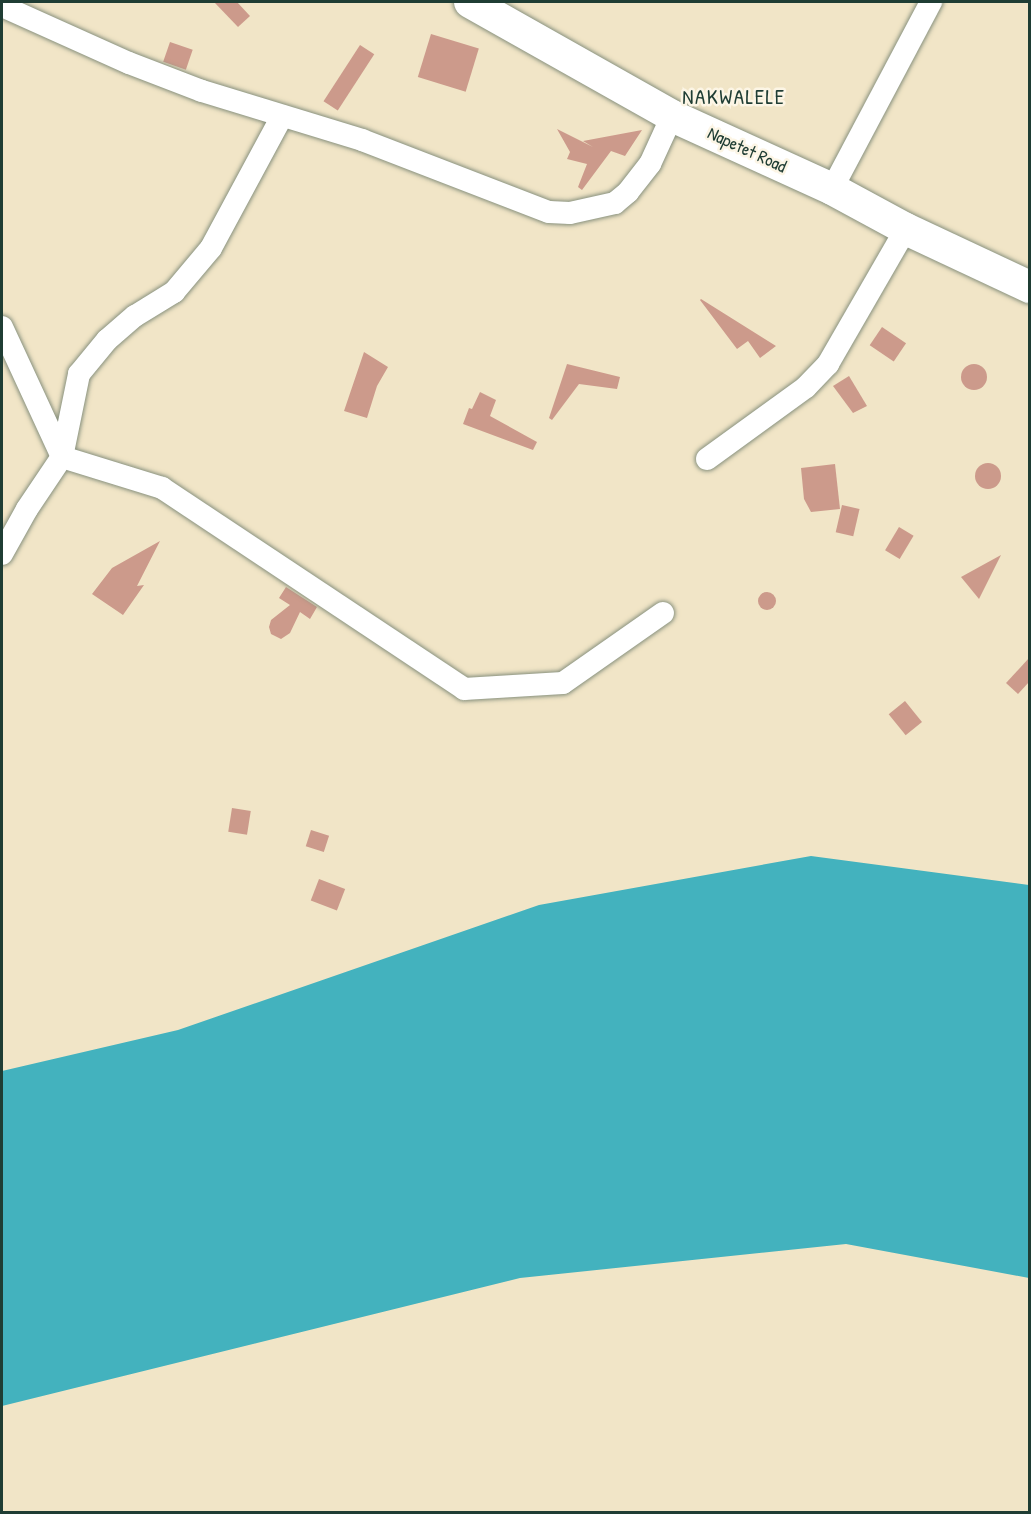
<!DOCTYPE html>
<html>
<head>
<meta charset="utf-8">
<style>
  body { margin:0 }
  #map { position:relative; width:1031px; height:1514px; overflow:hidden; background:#f1e5c7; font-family:"Patrick Hand",sans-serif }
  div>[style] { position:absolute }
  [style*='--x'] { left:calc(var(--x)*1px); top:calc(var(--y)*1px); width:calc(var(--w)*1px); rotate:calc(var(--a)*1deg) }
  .water>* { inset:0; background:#43b2be }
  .building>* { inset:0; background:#cc9a8b; transform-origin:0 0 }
  .round { border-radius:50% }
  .roads { filter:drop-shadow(0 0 2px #88917e) drop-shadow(0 0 2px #88917e) }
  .street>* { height:22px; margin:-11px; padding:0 11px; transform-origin:11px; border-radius:11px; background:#fff }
  .secondary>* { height:32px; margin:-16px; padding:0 16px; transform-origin:16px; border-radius:16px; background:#fff }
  span { translate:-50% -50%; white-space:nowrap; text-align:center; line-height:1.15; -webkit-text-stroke:5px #fcf5e5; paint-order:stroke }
  .street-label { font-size:18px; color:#1f3d34 }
  .quarter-label { font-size:21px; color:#1f3d34; letter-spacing:1.5px }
  .frame { position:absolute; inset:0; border:3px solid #1f3d34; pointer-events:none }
</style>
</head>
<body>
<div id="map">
  <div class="water">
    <i style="clip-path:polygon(811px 856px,1029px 885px,1029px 1278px,846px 1244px,520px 1278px,2px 1406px,2px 1071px,178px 1030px,539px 905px)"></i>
  </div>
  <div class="building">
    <i style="clip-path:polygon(214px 2px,237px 2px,250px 16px,238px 27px)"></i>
    <i style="left:431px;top:34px;width:50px;height:45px;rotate:17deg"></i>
    <i style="left:170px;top:42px;width:24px;height:21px;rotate:19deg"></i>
    <i style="left:360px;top:45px;width:17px;height:67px;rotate:33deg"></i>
    <i style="clip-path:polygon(557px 129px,593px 147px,583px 141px,642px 130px,625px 156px,611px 151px,582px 190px,578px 187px,587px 164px,567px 159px,570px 152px)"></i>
    <i style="clip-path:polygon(700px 300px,701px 299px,776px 346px,760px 358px,748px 341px,737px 349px)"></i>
    <i style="left:882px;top:327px;width:29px;height:22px;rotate:34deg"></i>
    <i style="clip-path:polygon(364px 352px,388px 367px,377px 386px,367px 418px,344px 411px)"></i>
    <i style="clip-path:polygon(567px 364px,620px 377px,617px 389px,579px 384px,552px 420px,549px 418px)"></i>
    <i class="round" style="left:961px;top:364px;width:26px;height:26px"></i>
    <i style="clip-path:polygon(849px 376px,867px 406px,853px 413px,833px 386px)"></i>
    <i style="clip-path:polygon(480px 392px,496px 400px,490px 416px,537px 442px,533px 450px,463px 424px,469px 408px,472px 409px)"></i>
    <i class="round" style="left:975px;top:463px;width:26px;height:26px"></i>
    <i style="clip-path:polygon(835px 464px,840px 509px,811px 512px,804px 499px,801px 468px)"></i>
    <i style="left:842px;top:505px;width:18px;height:28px;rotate:13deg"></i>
    <i style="left:899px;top:527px;width:17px;height:27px;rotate:31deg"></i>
    <i style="clip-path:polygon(160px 541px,137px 586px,144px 585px,123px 615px,92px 594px,112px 568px)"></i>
    <i style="clip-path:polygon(1001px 555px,979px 599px,961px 577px)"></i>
    <i style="clip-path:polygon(286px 587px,317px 607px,310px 619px,300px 612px,290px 633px,281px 639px,271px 634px,269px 627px,271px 620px,290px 605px,279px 598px)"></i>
    <i class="round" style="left:758px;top:592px;width:18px;height:18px"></i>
    <i style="clip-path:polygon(1029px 658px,1029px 682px,1018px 694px,1006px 683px)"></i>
    <i style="left:905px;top:701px;width:27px;height:21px;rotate:51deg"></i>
    <i style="left:232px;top:808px;width:19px;height:24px;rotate:9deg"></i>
    <i style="left:311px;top:830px;width:19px;height:17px;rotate:18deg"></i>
    <i style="left:319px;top:879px;width:28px;height:23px;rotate:21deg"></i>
  </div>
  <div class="roads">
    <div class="street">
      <i style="--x:2;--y:6;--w:139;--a:24.2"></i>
      <i style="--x:129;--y:63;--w:78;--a:21"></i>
      <i style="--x:202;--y:91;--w:167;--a:17"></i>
      <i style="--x:362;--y:140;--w:200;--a:21.1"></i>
      <i style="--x:549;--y:212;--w:21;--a:3"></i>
      <i style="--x:570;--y:213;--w:46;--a:-12.5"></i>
      <i style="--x:615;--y:203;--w:17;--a:-40"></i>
      <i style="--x:628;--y:192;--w:36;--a:-52"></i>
      <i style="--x:650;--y:164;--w:53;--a:-65.4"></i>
      <i style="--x:832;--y:189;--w:212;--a:-62.1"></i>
      <i style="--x:2;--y:327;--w:143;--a:65.2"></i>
      <i style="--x:62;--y:457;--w:105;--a:17.2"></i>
      <i style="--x:162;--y:488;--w:363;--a:33.6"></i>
      <i style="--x:464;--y:689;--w:99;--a:-3.5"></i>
      <i style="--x:563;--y:683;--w:122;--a:-35"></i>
      <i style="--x:707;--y:459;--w:122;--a:-36"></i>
      <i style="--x:806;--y:387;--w:32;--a:-46"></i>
      <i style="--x:828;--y:364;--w:156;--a:-60"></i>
      <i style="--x:2;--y:554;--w:51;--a:-60.9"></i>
      <i style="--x:27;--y:509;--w:63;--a:-56.1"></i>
      <i style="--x:62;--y:457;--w:85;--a:-78.4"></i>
      <i style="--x:79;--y:374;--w:44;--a:-50.5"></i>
      <i style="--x:107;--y:340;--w:37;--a:-41"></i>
      <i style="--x:135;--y:316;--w:46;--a:-31.6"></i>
      <i style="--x:174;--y:292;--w:57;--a:-49.9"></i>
      <i style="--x:211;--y:248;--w:150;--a:-61.7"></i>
    </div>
    <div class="secondary">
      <i style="--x:470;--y:2;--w:232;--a:29.4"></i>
      <i style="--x:672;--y:116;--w:176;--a:24.5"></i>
      <i style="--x:832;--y:189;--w:84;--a:28.4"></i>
      <i style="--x:906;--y:229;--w:137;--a:25.1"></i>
    </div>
  </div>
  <div class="street-label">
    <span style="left:747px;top:150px;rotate:25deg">Napetet Road</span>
  </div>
  <div class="quarter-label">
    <span style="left:734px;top:97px">NAKWALELE</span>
  </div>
  <div class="frame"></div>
</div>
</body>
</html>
